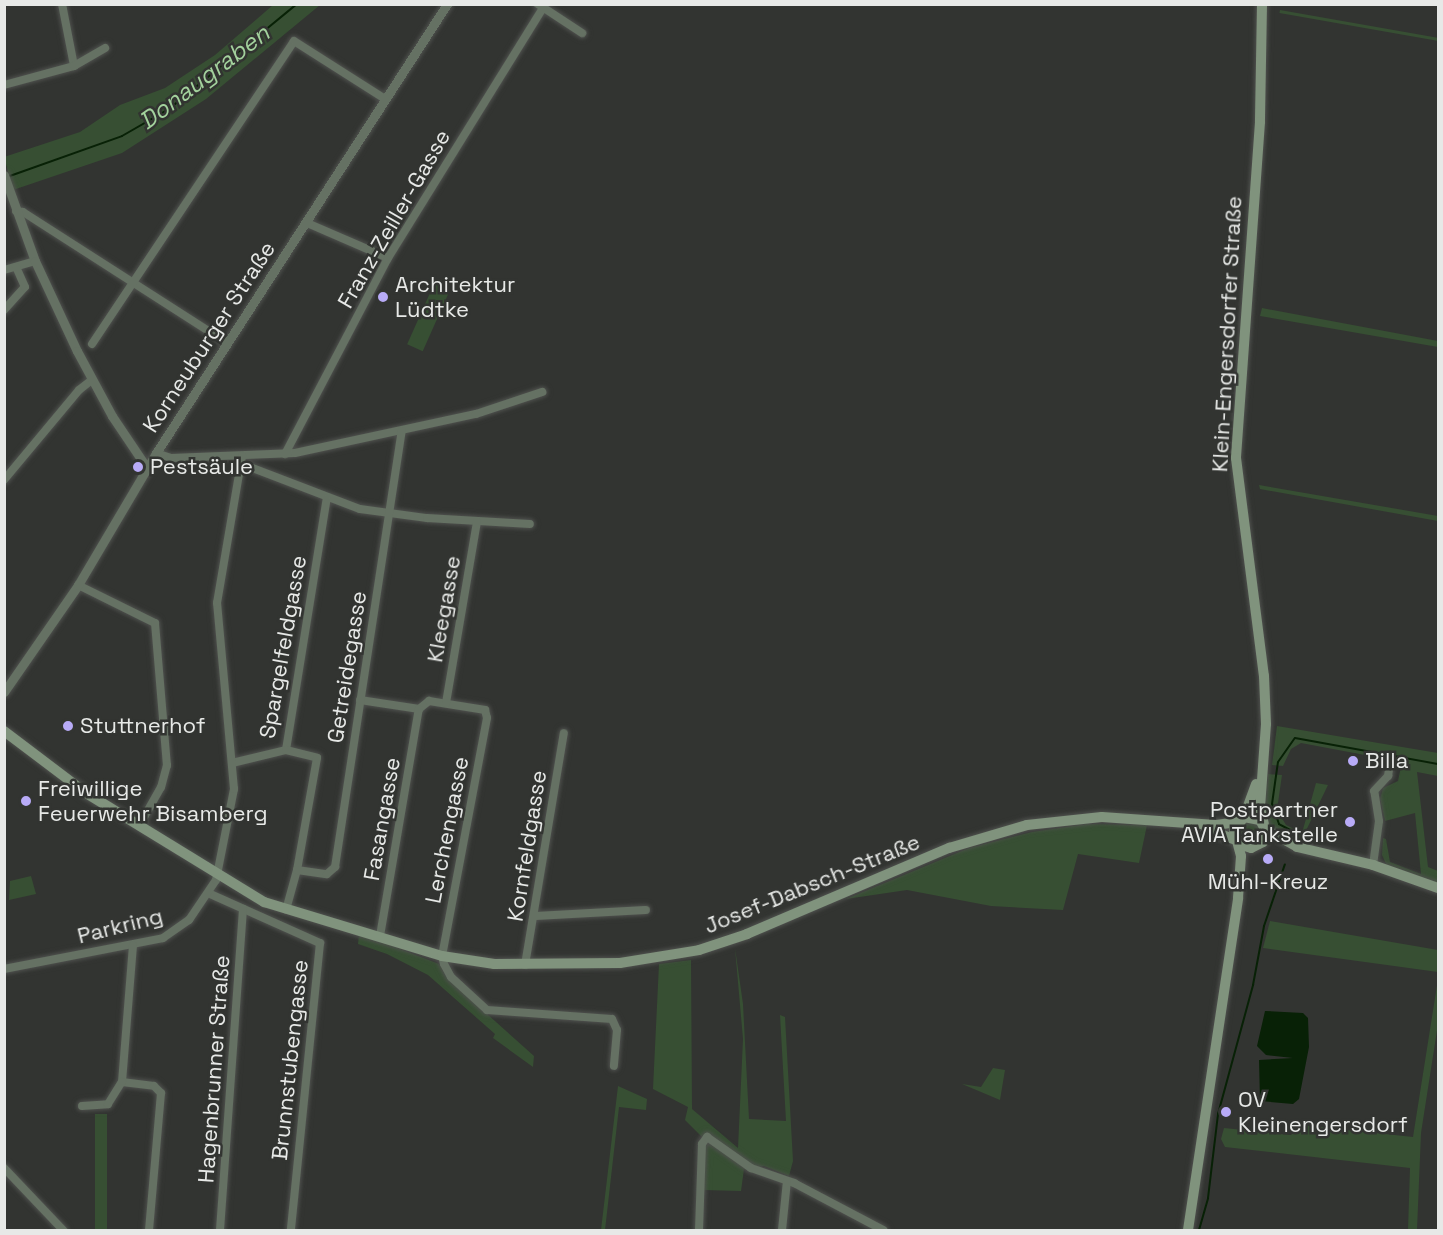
<!DOCTYPE html>
<html>
<head>
<meta charset="utf-8">
<style>
  body { margin:0 }
  #map { position:relative; width:1443px; height:1235px; overflow:hidden; background:#323431; font-family:"Space Grotesk",sans-serif }
  div>[style] { position:absolute }
  [style*='--x'] { left:calc(var(--x)*1px); top:calc(var(--y)*1px); width:calc(var(--w)*1px); rotate:calc(var(--a)*1deg) }
  .green>* { inset:0; background:#374f33; transform-origin:0 0 }
  .water>* { inset:0; background:#082106 }
  .stream>* { height:2px; margin:-1px; padding:0 1px; transform-origin:1px; border-radius:1px; background:#082106 }
  .roads { filter:drop-shadow(0 0 2px #4f514e) drop-shadow(0 0 2px #4f514e) }
  .minor>* { height:8px; margin:-4px; padding:0 4px; transform-origin:4px; border-radius:4px; background:#657163 }
  .tertiary>* { height:9px; margin:-4.5px; padding:0 4.5px; transform-origin:4.5px; border-radius:4.5px; background:#657163 }
  .secondary>* { height:10px; margin:-5px; padding:0 5px; transform-origin:5px; border-radius:5px; background:#80937d }
  .dots>* { width:16px; height:16px; translate:-50% -50%; box-sizing:border-box; border:3px solid #323431; border-radius:50% }
  span { translate:-50% -50%; white-space:nowrap; text-align:center; line-height:1.15; -webkit-text-stroke:5px #323431; paint-order:stroke }
  .street-label { font-size:22px; color:#e7e9e7 }
  .poi-label { font-size:22px; color:#e7e9e7 }
  .left { translate:0 -50%; text-align:left }
  .right { translate:-100% -50%; text-align:right }
  .water-label { font-size:24px; color:#a3d29d; font-style:italic }
  .frame { position:absolute; inset:0; border:6px solid #e7e9e7; pointer-events:none }
</style>
</head>
<body>
<div id="map">
  <div class="green">
    <i style="clip-path:polygon(273px 5px,320px 5px,206px 99px,122px 153px,13px 190px,4px 157px,80px 132px,120px 105px,165px 88px,215px 55px)"></i>
    <i style="left:1280px;top:10px;width:160px;height:3px;rotate:10deg"></i>
    <i style="left:434px;top:284px;width:17px;height:66px;rotate:24deg"></i>
    <i style="clip-path:polygon(1262px 308px,1438px 341px,1438px 347px,1260px 316px)"></i>
    <i style="clip-path:polygon(1259px 485px,1438px 516px,1438px 521px,1260px 489px)"></i>
    <i style="clip-path:polygon(1277px 726px,1438px 753px,1438px 776px,1417px 772px,1428px 867px,1438px 871px,1438px 884px,1386px 864px,1382px 855px,1383px 838px,1386px 839px,1390px 862px,1421px 874px,1415px 813px,1385px 821px,1380px 799px,1383px 788px,1398px 781px,1402px 762px,1301px 743px,1291px 749px,1283px 766px,1272px 765px)"></i>
    <i style="clip-path:polygon(1268px 774px,1282px 775px,1277px 810px,1286px 825px,1302px 833px,1316px 783px,1328px 785px,1301px 841px,1275px 834px,1267px 822px,1264px 813px)"></i>
    <i style="clip-path:polygon(1246px 821px,1258px 823px,1262px 835px,1254px 844px,1243px 842px,1238px 829px)"></i>
    <i style="clip-path:polygon(1086px 824px,1147px 825px,1139px 863px,1078px 854px,1063px 910px,991px 906px,907px 890px,846px 899px,969px 848px,1032px 832px)"></i>
    <i style="clip-path:polygon(31px 876px,36px 894px,9px 900px,10px 881px)"></i>
    <i style="clip-path:polygon(1270px 921px,1438px 950px,1438px 972px,1263px 948px)"></i>
    <i style="clip-path:polygon(359px 933px,439px 964px,447px 978px,534px 1056px,533px 1067px,493px 1038px,495px 1034px,428px 975px,387px 954px,358px 944px)"></i>
    <i style="clip-path:polygon(735px 948px,743px 1004px,749px 1119px,786px 1121px,780px 1015px,785px 1017px,793px 1161px,789px 1176px,764px 1166px,758px 1167px,755px 1173px,744px 1169px,741px 1191px,703px 1190px,704px 1145px,702px 1137px,685px 1120px,688px 1107px,653px 1089px,659px 964px,691px 960px,692px 1109px,738px 1148px,743px 1039px)"></i>
    <i style="clip-path:polygon(1438px 979px,1438px 1024px,1421px 1133px,1417px 1230px,1408px 1230px,1410px 1168px,1225px 1147px,1221px 1139px,1224px 1128px,1291px 1135px,1301px 1125px,1413px 1137px)"></i>
    <i style="clip-path:polygon(993px 1068px,1005px 1070px,1000px 1100px,962px 1084px,981px 1087px)"></i>
    <i style="clip-path:polygon(618px 1086px,647px 1099px,646px 1110px,619px 1107px,605px 1230px,601px 1230px)"></i>
    <i style="left:95px;top:1114px;width:12px;height:117px"></i>
  </div>
  <div class="water">
    <i style="clip-path:polygon(1265px 1011px,1303px 1013px,1308px 1018px,1309px 1047px,1299px 1099px,1293px 1104px,1260px 1101px,1259px 1060px,1293px 1058px,1266px 1055px,1257px 1046px)"></i>
  </div>
  <div class="stream">
    <i style="--x:7;--y:177;--w:122;--a:-19.6"></i>
    <i style="--x:122;--y:136;--w:54;--a:-29.9"></i>
    <i style="--x:169;--y:109;--w:166;--a:-39.4"></i>
    <i style="--x:1297;--y:839;--w:8;--a:-113"></i>
    <i style="--x:1294;--y:832;--w:17;--a:-152"></i>
    <i style="--x:1279;--y:824;--w:21;--a:-109"></i>
    <i style="--x:1272;--y:804;--w:42;--a:-81.9"></i>
    <i style="--x:1278;--y:762;--w:29;--a:-55"></i>
    <i style="--x:1295;--y:738;--w:145;--a:10.3"></i>
    <i style="--x:1199;--y:1230;--w:33;--a:-74"></i>
    <i style="--x:1208;--y:1198;--w:85;--a:-83.2"></i>
    <i style="--x:1218;--y:1114;--w:134;--a:-74.8"></i>
    <i style="--x:1253;--y:985;--w:60;--a:-79.4"></i>
    <i style="--x:1264;--y:926;--w:65;--a:-71.3"></i>
  </div>
  <div class="roads">
    <div class="minor">
      <i style="--x:62;--y:4;--w:63;--a:79"></i>
      <i style="--x:538;--y:4;--w:53;--a:33.4"></i>
      <i style="--x:4;--y:85;--w:73;--a:-15.2"></i>
      <i style="--x:74;--y:66;--w:36;--a:-30"></i>
      <i style="--x:16;--y:211;--w:7;--a:8"></i>
      <i style="--x:23;--y:212;--w:242;--a:32.7"></i>
      <i style="--x:307;--y:223;--w:88;--a:23.4"></i>
      <i style="--x:4;--y:270;--w:32;--a:-16"></i>
      <i style="--x:4;--y:310;--w:31;--a:-48"></i>
      <i style="--x:25;--y:287;--w:22;--a:-114"></i>
      <i style="--x:92;--y:344;--w:364;--a:-56.3"></i>
      <i style="--x:294;--y:41;--w:108;--a:32.5"></i>
      <i style="--x:156;--y:453;--w:16;--a:18"></i>
      <i style="--x:171;--y:458;--w:124;--a:-2.3"></i>
      <i style="--x:295;--y:453;--w:185;--a:-12.2"></i>
      <i style="--x:476;--y:414;--w:70;--a:-18.4"></i>
      <i style="--x:285;--y:454;--w:221;--a:-62.3"></i>
      <i style="--x:388;--y:258;--w:294;--a:-58.2"></i>
      <i style="--x:242;--y:464;--w:126;--a:20.9"></i>
      <i style="--x:360;--y:509;--w:68;--a:7.7"></i>
      <i style="--x:427;--y:518;--w:103;--a:3.3"></i>
      <i style="--x:4;--y:480;--w:117;--a:-50.2"></i>
      <i style="--x:79;--y:390;--w:16;--a:-38"></i>
      <i style="--x:78;--y:585;--w:86;--a:26.3"></i>
      <i style="--x:155;--y:623;--w:143;--a:85.2"></i>
      <i style="--x:167;--y:765;--w:23;--a:105"></i>
      <i style="--x:161;--y:787;--w:45;--a:119.4"></i>
      <i style="--x:360;--y:700;--w:60;--a:8.7"></i>
      <i style="--x:419;--y:709;--w:13;--a:-39"></i>
      <i style="--x:429;--y:701;--w:57;--a:9.1"></i>
      <i style="--x:485;--y:710;--w:8;--a:76"></i>
      <i style="--x:487;--y:718;--w:242;--a:100.7"></i>
      <i style="--x:442;--y:956;--w:8;--a:76"></i>
      <i style="--x:444;--y:964;--w:15;--a:62"></i>
      <i style="--x:451;--y:977;--w:49;--a:42.5"></i>
      <i style="--x:487;--y:1010;--w:125;--a:4.1"></i>
      <i style="--x:612;--y:1019;--w:12;--a:66"></i>
      <i style="--x:617;--y:1030;--w:36;--a:95"></i>
      <i style="--x:446;--y:703;--w:184;--a:-80.3"></i>
      <i style="--x:286;--y:750;--w:255;--a:-80.8"></i>
      <i style="--x:232;--y:763;--w:56;--a:-13.5"></i>
      <i style="--x:286;--y:750;--w:32;--a:14"></i>
      <i style="--x:317;--y:758;--w:114;--a:100.1"></i>
      <i style="--x:297;--y:870;--w:41;--a:105.4"></i>
      <i style="--x:1373;--y:865;--w:44;--a:-82.2"></i>
      <i style="--x:1379;--y:821;--w:30;--a:-99"></i>
      <i style="--x:1374;--y:791;--w:21;--a:-47"></i>
      <i style="--x:1388;--y:776;--w:12;--a:-81"></i>
      <i style="--x:297;--y:870;--w:30;--a:8"></i>
      <i style="--x:327;--y:874;--w:11;--a:-41"></i>
      <i style="--x:335;--y:867;--w:441;--a:-81.3"></i>
      <i style="--x:208;--y:893;--w:123;--a:24.1"></i>
      <i style="--x:320;--y:943;--w:288;--a:95.8"></i>
      <i style="--x:535;--y:916;--w:111;--a:-3.1"></i>
      <i style="--x:380;--y:936;--w:230;--a:-80.3"></i>
      <i style="--x:525;--y:965;--w:235;--a:-80.5"></i>
      <i style="--x:4;--y:969;--w:162;--a:-11"></i>
      <i style="--x:163;--y:938;--w:32;--a:-35"></i>
      <i style="--x:189;--y:920;--w:48;--a:-56"></i>
      <i style="--x:216;--y:880;--w:93;--a:-78.8"></i>
      <i style="--x:234;--y:789;--w:187;--a:-95.2"></i>
      <i style="--x:217;--y:603;--w:149;--a:-80.3"></i>
      <i style="--x:122;--y:1082;--w:32;--a:7"></i>
      <i style="--x:154;--y:1086;--w:10;--a:45"></i>
      <i style="--x:161;--y:1093;--w:138;--a:95"></i>
      <i style="--x:122;--y:1082;--w:137;--a:-85.4"></i>
      <i style="--x:82;--y:1106;--w:26;--a:-4"></i>
      <i style="--x:108;--y:1104;--w:26;--a:-58"></i>
      <i style="--x:4;--y:1168;--w:86;--a:46.4"></i>
      <i style="--x:220;--y:1230;--w:322;--a:-85.9"></i>
      <i style="--x:699;--y:1230;--w:86;--a:-88"></i>
      <i style="--x:702;--y:1144;--w:9;--a:-54"></i>
      <i style="--x:707;--y:1137;--w:54;--a:35.2"></i>
      <i style="--x:751;--y:1168;--w:46;--a:19.2"></i>
      <i style="--x:794;--y:1183;--w:101;--a:27.8"></i>
      <i style="--x:782;--y:1230;--w:49;--a:-84.2"></i>
    </div>
    <div class="tertiary">
      <i style="--x:4;--y:175;--w:91;--a:70.2"></i>
      <i style="--x:35;--y:261;--w:99;--a:65"></i>
      <i style="--x:77;--y:351;--w:74;--a:61.7"></i>
      <i style="--x:112;--y:416;--w:63;--a:56.1"></i>
      <i style="--x:4;--y:692;--w:130;--a:-55.3"></i>
      <i style="--x:78;--y:585;--w:153;--a:-59.4"></i>
      <i style="--x:156;--y:453;--w:535;--a:-57.05"></i>
    </div>
    <div class="secondary">
      <i style="--x:1262;--y:4;--w:118;--a:91"></i>
      <i style="--x:1260;--y:122;--w:337;--a:94.1"></i>
      <i style="--x:1236;--y:458;--w:220;--a:82.7"></i>
      <i style="--x:1264;--y:676;--w:48;--a:87.6"></i>
      <i style="--x:1266;--y:724;--w:83;--a:94.1"></i>
      <i style="--x:1260;--y:807;--w:17;--a:77"></i>
      <i style="--x:4;--y:731;--w:103;--a:37.1"></i>
      <i style="--x:86;--y:793;--w:209;--a:31.5"></i>
      <i style="--x:264;--y:902;--w:186;--a:16.9"></i>
      <i style="--x:442;--y:956;--w:53;--a:8.7"></i>
      <i style="--x:494;--y:964;--w:126;--a:-0.5"></i>
      <i style="--x:620;--y:963;--w:80;--a:-9.3"></i>
      <i style="--x:699;--y:950;--w:51;--a:-18.4"></i>
      <i style="--x:747;--y:934;--w:220;--a:-23.1"></i>
      <i style="--x:949;--y:848;--w:81;--a:-16.4"></i>
      <i style="--x:1027;--y:825;--w:75;--a:-6.1"></i>
      <i style="--x:1102;--y:817;--w:114;--a:4"></i>
      <i style="--x:1216;--y:825;--w:21;--a:-8"></i>
      <i style="--x:1244;--y:817;--w:35;--a:-70"></i>
      <i style="--x:1206;--y:829;--w:32;--a:20"></i>
      <i style="--x:1265;--y:829;--w:37;--a:29"></i>
      <i style="--x:1297;--y:847;--w:78;--a:13.3"></i>
      <i style="--x:1373;--y:865;--w:69;--a:19.5"></i>
      <i style="--x:1188;--y:1230;--w:336;--a:-81.4"></i>
      <i style="--x:1238;--y:898;--w:42;--a:-85.9"></i>
      <i style="--x:1241;--y:856;--w:27;--a:-105"></i>
      <i style="--x:1234;--y:830;--w:16;--a:-52"></i>
      <i style="--x:1244;--y:817;--w:16;--a:11"></i>
      <i style="--x:1260;--y:820;--w:10;--a:61"></i>
      <i style="--x:1265;--y:829;--w:13;--a:99"></i>
      <i style="--x:1263;--y:842;--w:13;--a:153"></i>
      <i style="--x:1251;--y:848;--w:13;--a:-162"></i>
    </div>
  </div>
  <div class="dots">
    <i style="left:383px;top:297px;background:#b8abf7"></i>
    <i style="left:138px;top:467px;background:#b8abf7"></i>
    <i style="left:68px;top:726px;background:#b8abf7"></i>
    <i style="left:1353px;top:761px;background:#b8abf7"></i>
    <i style="left:26px;top:801px;background:#b8abf7"></i>
    <i style="left:1350px;top:822px;background:#b8abf7"></i>
    <i style="left:1268px;top:859px;background:#b8abf7"></i>
    <i style="left:1226px;top:1112px;background:#b8abf7"></i>
  </div>
  <div class="street-label">
    <span style="left:394px;top:219px;rotate:-60deg">Franz-Zeiller-Gasse</span>
    <span style="left:1227px;top:334px;rotate:-87deg">Klein-Engersdorfer Straße</span>
    <span style="left:209px;top:337px;rotate:-57deg">Korneuburger Straße</span>
    <span style="left:444px;top:609px;rotate:-80deg">Kleegasse</span>
    <span style="left:283px;top:647px;rotate:-80deg">Spargelfeldgasse</span>
    <span style="left:347px;top:667px;rotate:-81deg">Getreidegasse</span>
    <span style="left:382px;top:819px;rotate:-80deg">Fasangasse</span>
    <span style="left:447px;top:830px;rotate:-79deg">Lerchengasse</span>
    <span style="left:527px;top:846px;rotate:-81deg">Kornfeldgasse</span>
    <span style="left:812px;top:884px;rotate:-22deg">Josef-Dabsch-Straße</span>
    <span style="left:120px;top:926px;rotate:-14deg">Parkring</span>
    <span style="left:290px;top:1060px;rotate:-84deg">Brunnstubengasse</span>
    <span style="left:214px;top:1069px;rotate:-86deg">Hagenbrunner Straße</span>
  </div>
  <div class="poi-label">
    <span class="left" style="left:395px;top:297px">Architektur<br>Lüdtke</span>
    <span class="left" style="left:150px;top:467px">Pestsäule</span>
    <span class="left" style="left:80px;top:726px">Stuttnerhof</span>
    <span class="left" style="left:1365px;top:761px">Billa</span>
    <span class="left" style="left:38px;top:801px">Freiwillige<br>Feuerwehr Bisamberg</span>
    <span class="right" style="left:1338px;top:822px">Postpartner<br>AVIA Tankstelle</span>
    <span style="left:1268px;top:882px">Mühl-Kreuz</span>
    <span class="left" style="left:1238px;top:1112px">OV<br>Kleinengersdorf</span>
  </div>
  <div class="water-label">
    <span style="left:204px;top:77px;rotate:-37deg">Donaugraben</span>
  </div>
  <div class="frame"></div>
</div>
</body>
</html>
